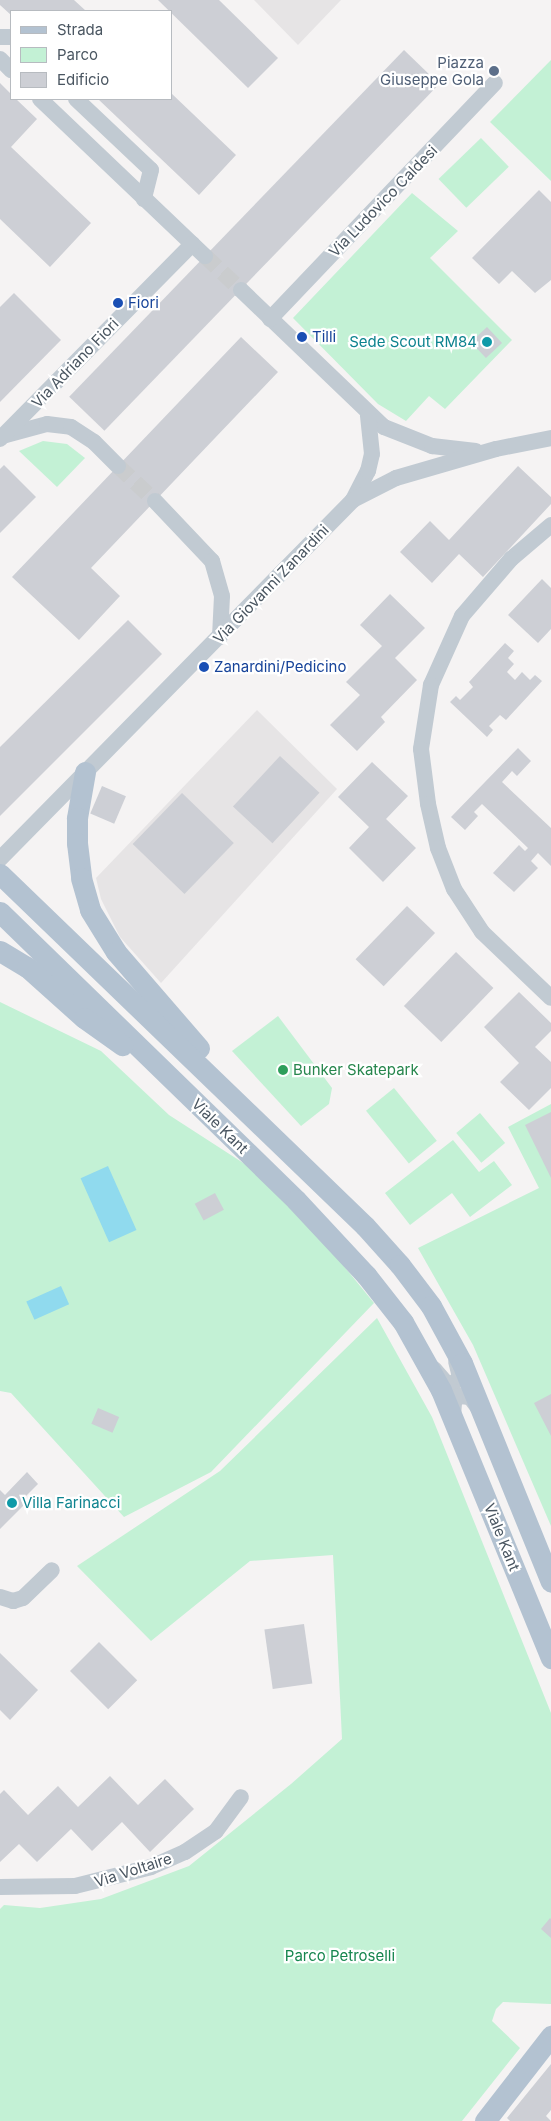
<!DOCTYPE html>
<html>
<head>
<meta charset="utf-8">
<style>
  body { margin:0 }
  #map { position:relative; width:551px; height:2121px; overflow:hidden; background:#f5f3f3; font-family:Inter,sans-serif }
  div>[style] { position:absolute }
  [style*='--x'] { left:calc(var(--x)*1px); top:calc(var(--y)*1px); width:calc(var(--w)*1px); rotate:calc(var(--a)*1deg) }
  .education>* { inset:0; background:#e6e4e5 }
  .green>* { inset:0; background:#c3f1d5; transform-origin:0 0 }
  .water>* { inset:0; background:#90daee; transform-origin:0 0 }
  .building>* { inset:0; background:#cdcfd5; transform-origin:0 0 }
  .minor-tunnel>* { height:16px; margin-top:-8px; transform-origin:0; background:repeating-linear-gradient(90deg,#caccce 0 16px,transparent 0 24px) }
  .minor>* { height:16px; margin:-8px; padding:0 8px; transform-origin:8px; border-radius:8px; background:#c1cad2 }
  .major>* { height:21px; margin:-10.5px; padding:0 10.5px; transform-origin:10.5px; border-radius:10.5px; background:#b3c2d1 }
  .dots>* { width:14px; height:14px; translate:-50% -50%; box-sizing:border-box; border:2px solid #fff; border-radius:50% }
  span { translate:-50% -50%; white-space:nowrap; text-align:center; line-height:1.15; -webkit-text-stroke:4.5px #fff; paint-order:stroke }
  .service-label { font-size:15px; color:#4e5e75 }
  .right { translate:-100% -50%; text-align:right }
  .street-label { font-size:15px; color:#4a5661 }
  .transit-label { font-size:15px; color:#164399 }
  .left { translate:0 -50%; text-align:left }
  .culture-label { font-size:15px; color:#0d838f }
  .leisure-label { font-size:15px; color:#27864d }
  .park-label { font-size:15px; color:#17864f }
  .legend { position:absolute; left:10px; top:10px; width:162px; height:90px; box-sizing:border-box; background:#fff; border:1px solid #b7bbc0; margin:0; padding:6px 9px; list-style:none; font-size:15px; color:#4a5661 }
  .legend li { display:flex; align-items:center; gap:10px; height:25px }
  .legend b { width:25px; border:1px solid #b7bbc0 }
</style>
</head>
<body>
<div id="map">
  <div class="education">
    <i style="clip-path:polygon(254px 0,341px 0,298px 45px)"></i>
    <i style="clip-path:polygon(257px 710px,337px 789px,161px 983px,120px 937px,101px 899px,96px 878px)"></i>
  </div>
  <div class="green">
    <i style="clip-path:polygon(551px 60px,551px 181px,490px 122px)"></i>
    <i style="left:481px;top:138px;width:40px;height:59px;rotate:46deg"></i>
    <i style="clip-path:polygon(412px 193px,458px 231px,430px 258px,512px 340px,445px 409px,429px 396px,406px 421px,378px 404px,293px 318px)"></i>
    <i style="clip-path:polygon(43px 441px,67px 444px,85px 458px,57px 487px,19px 451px)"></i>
    <i style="clip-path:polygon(0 1002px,101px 1051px,169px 1115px,251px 1168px,334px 1254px,374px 1303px,211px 1472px,124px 1517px,11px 1393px,0 1391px)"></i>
    <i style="clip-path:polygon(278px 1016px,332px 1088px,329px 1104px,301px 1126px,232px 1051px)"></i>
    <i style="left:394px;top:1088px;width:68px;height:36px;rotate:51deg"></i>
    <i style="clip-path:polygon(551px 1104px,551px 1526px,473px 1345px,418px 1248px,539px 1188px,508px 1127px)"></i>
    <i style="left:480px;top:1113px;width:39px;height:31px;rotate:50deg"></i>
    <i style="clip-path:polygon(453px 1140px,479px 1172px,494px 1161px,512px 1185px,470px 1217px,452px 1193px,410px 1225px,385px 1193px)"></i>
    <i style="clip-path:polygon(377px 1318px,432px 1417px,551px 1713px,551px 2004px,503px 2002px,496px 2009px,492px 2021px,520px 2048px,462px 2121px,0 2121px,0 1909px,4px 1905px,40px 1908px,101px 1899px,189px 1866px,291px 1784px,342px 1739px,333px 1555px,250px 1561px,151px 1641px,77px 1566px,220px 1471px)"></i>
  </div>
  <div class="water">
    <i style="left:108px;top:1166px;width:70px;height:30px;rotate:66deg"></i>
    <i style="left:61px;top:1286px;width:20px;height:38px;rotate:66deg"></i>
  </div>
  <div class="building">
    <i style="clip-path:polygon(0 0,74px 0,86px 11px,11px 11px,11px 15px,0 5px)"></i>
    <i style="clip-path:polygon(158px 0,219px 0,278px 58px,248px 88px)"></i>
    <i style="left:404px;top:50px;width:49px;height:482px;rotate:44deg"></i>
    <i style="clip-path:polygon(0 83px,11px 94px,11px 99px,16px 99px,37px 119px,11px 147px,91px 223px,50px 267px,0 219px)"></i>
    <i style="clip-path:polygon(171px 93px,236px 155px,199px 195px,98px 99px,171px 99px)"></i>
    <i style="clip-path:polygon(539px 190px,551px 202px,551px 280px,535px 293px,512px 271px,499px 284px,472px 258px)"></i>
    <i style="clip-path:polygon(14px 293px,61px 340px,0 402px,0 307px)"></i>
    <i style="left:487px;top:327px;width:22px;height:22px;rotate:47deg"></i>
    <i style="clip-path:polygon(241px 337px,278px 372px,91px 568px,120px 596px,79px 640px,12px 577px)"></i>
    <i style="clip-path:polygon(4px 465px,36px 497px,0 533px,0 469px)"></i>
    <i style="clip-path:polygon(518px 466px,551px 497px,551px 504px,483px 577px,459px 554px,432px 583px,400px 552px,430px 521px,449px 540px)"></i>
    <i style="clip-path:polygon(542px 579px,551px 588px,551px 629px,538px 643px,508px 615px)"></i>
    <i style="clip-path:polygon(390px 594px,425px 628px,395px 658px,417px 680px,381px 717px,385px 722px,357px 751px,330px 725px,360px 695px,346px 682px,382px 646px,360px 625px)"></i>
    <i style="clip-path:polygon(128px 620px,162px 654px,0 816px,0 747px)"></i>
    <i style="clip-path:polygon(505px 643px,514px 651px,508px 658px,514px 664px,507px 672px,515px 680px,522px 672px,530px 680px,535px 675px,542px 681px,506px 720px,500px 715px,489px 726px,493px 730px,487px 737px,450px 702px,456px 696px,460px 700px,473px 687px,469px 682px)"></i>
    <i style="clip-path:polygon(518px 748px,531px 761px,517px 776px,512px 771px,502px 782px,551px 828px,551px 866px,538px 853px,531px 861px,538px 868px,514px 892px,493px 873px,519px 845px,525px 851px,528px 848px,482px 804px,474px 812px,478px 816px,465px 830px,451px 817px)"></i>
    <i style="left:280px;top:756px;width:54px;height:69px;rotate:43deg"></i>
    <i style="clip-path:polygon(372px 762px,408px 796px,386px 819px,416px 848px,383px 882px,349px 848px,369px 827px,338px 797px)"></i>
    <i style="left:102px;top:786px;width:26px;height:30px;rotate:23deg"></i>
    <i style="left:182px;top:793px;width:72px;height:71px;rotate:44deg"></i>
    <i style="left:407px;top:906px;width:39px;height:74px;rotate:44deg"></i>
    <i style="left:456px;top:952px;width:52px;height:75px;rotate:44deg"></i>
    <i style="clip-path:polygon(519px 992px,551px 1023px,551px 1031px,535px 1047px,551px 1062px,551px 1088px,529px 1110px,500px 1082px,519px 1063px,484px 1027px)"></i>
    <i style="clip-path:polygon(551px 1112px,551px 1178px,525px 1125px)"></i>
    <i style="left:215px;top:1193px;width:19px;height:23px;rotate:62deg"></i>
    <i style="clip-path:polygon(551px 1394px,551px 1436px,534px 1403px)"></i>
    <i style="left:98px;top:1408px;width:23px;height:17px;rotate:23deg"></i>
    <i style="clip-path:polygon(27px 1472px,38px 1484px,21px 1501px,25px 1504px,0 1529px,0 1490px,5px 1495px)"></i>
    <i style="left:304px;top:1624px;width:60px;height:40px;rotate:82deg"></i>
    <i style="left:99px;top:1642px;width:54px;height:41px;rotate:45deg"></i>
    <i style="clip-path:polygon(0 1653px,38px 1690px,10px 1720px,0 1710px)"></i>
    <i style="clip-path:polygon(110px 1776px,138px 1805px,165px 1779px,194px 1809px,150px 1852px,122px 1822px,92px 1851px,71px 1829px,37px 1862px,19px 1844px,0 1862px,0 1794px,4px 1790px,28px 1815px,58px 1786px,78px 1807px)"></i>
    <i style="clip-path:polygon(550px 1918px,551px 1919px,551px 1938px,541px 1929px)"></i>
    <i style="clip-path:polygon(551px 2064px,551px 2110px,546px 2116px,551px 2121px,510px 2121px,507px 2118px)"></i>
  </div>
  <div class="minor-tunnel">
    <i style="--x:205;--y:256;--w:50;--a:43.4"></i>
    <i style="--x:118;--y:466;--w:51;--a:43.4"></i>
  </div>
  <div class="minor">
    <i style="--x:0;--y:37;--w:11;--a:0"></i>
    <i style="--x:0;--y:59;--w:16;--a:45"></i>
    <i style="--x:40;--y:99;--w:228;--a:43.6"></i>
    <i style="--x:76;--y:99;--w:103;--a:43.4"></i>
    <i style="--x:151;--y:170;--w:30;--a:104"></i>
    <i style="--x:241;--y:290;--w:198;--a:43.8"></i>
    <i style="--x:384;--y:427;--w:52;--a:21.6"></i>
    <i style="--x:432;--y:446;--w:44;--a:6.5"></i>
    <i style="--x:270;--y:319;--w:326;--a:-46.4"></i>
    <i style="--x:6;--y:435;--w:42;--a:-15"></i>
    <i style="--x:47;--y:424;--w:24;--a:7"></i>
    <i style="--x:71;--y:427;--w:27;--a:33"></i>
    <i style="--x:94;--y:442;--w:34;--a:45"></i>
    <i style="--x:0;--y:439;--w:274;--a:-45.4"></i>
    <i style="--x:353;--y:500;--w:33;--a:-63"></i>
    <i style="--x:368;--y:471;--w:17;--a:-77"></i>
    <i style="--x:372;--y:454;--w:39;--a:-96"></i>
    <i style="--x:155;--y:501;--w:83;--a:46.5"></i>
    <i style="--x:212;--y:561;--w:36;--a:74"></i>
    <i style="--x:222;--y:596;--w:41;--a:92.8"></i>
    <i style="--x:551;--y:525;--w:52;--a:139.6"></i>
    <i style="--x:511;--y:559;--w:75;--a:130.7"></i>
    <i style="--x:462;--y:616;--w:76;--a:114.2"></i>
    <i style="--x:431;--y:685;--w:65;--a:98.9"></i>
    <i style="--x:421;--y:749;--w:55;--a:82.7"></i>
    <i style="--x:428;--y:804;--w:45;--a:77.2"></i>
    <i style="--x:438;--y:848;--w:44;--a:68.7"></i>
    <i style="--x:454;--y:889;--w:51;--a:56.9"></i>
    <i style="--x:482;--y:932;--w:95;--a:43.7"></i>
    <i style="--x:0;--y:859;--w:503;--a:-45.48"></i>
    <i style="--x:353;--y:500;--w:48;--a:-27.1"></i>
    <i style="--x:396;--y:478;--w:104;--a:-16.2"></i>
    <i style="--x:496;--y:449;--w:56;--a:-11.3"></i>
    <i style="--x:434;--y:1369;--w:18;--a:49"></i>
    <i style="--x:446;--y:1383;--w:7;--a:8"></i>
    <i style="--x:453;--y:1384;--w:10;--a:-45"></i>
    <i style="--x:460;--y:1377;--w:16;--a:-104"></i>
    <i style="--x:453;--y:1417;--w:16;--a:-86"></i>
    <i style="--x:454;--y:1401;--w:7;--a:-45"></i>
    <i style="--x:459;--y:1396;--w:11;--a:5"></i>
    <i style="--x:470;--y:1397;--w:15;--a:53"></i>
    <i style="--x:0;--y:1597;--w:14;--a:17"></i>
    <i style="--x:13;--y:1601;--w:10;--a:-17"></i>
    <i style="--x:23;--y:1598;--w:40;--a:-44"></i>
    <i style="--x:0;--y:1887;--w:75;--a:-0.8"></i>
    <i style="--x:75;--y:1886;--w:78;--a:-14"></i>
    <i style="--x:151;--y:1867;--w:37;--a:-24"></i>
    <i style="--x:185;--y:1852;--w:37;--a:-34"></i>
    <i style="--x:216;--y:1831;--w:42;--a:-53.7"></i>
  </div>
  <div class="major">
    <i style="--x:85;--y:772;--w:47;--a:99.9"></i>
    <i style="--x:77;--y:818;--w:25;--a:90"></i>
    <i style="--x:77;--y:843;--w:35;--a:83"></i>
    <i style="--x:81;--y:878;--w:33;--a:74"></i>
    <i style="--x:90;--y:910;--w:49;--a:58.2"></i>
    <i style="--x:116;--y:952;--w:127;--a:49.2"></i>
    <i style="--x:0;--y:874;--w:507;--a:43.96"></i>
    <i style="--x:365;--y:1226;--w:52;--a:48.1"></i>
    <i style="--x:400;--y:1265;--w:51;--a:52.9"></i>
    <i style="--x:431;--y:1306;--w:65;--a:61.5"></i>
    <i style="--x:462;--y:1363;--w:236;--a:67.9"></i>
    <i style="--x:0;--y:912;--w:413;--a:44.2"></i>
    <i style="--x:296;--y:1200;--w:103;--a:47"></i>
    <i style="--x:366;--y:1275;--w:60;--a:51.8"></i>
    <i style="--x:403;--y:1322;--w:78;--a:60.8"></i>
    <i style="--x:441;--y:1390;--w:290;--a:67.7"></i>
    <i style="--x:0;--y:951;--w:31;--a:31"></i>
    <i style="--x:27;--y:967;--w:76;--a:41.8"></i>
    <i style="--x:84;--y:1018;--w:47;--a:35.4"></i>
    <i style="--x:485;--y:2121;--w:108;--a:-52.2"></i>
  </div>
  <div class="dots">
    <i style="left:494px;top:71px;background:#5c6f8a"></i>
    <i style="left:118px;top:303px;background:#1a4fb4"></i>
    <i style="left:302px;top:337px;background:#1a4fb4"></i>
    <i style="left:487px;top:342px;background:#0f9aa8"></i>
    <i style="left:204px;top:667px;background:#1a4fb4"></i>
    <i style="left:283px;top:1070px;background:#2e9e5b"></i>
    <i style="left:12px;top:1503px;background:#0f9aa8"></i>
  </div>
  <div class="service-label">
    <span class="right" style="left:484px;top:71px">Piazza<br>Giuseppe Gola</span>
  </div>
  <div class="street-label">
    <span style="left:383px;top:201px;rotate:-46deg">Via Ludovico Caldesi</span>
    <span style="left:75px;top:363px;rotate:-46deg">Via Adriano Fiori</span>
    <span style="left:271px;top:584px;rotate:-46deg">Via Giovanni Zanardini</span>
    <span style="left:220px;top:1126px;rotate:44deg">Viale Kant</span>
    <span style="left:502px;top:1537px;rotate:68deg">Viale Kant</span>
    <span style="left:133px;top:1870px;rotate:-18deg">Via Voltaire</span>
  </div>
  <div class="transit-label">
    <span class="left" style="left:128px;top:303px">Fiori</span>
    <span class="left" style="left:312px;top:337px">Tilli</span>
    <span class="left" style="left:214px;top:667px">Zanardini/Pedicino</span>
  </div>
  <div class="culture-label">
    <span class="right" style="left:477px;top:342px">Sede Scout RM84</span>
    <span class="left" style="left:22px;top:1503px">Villa Farinacci</span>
  </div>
  <div class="leisure-label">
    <span class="left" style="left:293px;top:1070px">Bunker Skatepark</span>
  </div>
  <div class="park-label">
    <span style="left:340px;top:1956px">Parco Petroselli</span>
  </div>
  <ul class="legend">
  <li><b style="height:6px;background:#b3c2d1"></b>Strada</li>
  <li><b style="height:14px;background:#c3f1d5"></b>Parco</li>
  <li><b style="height:14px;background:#cdcfd5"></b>Edificio</li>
  </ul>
</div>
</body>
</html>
